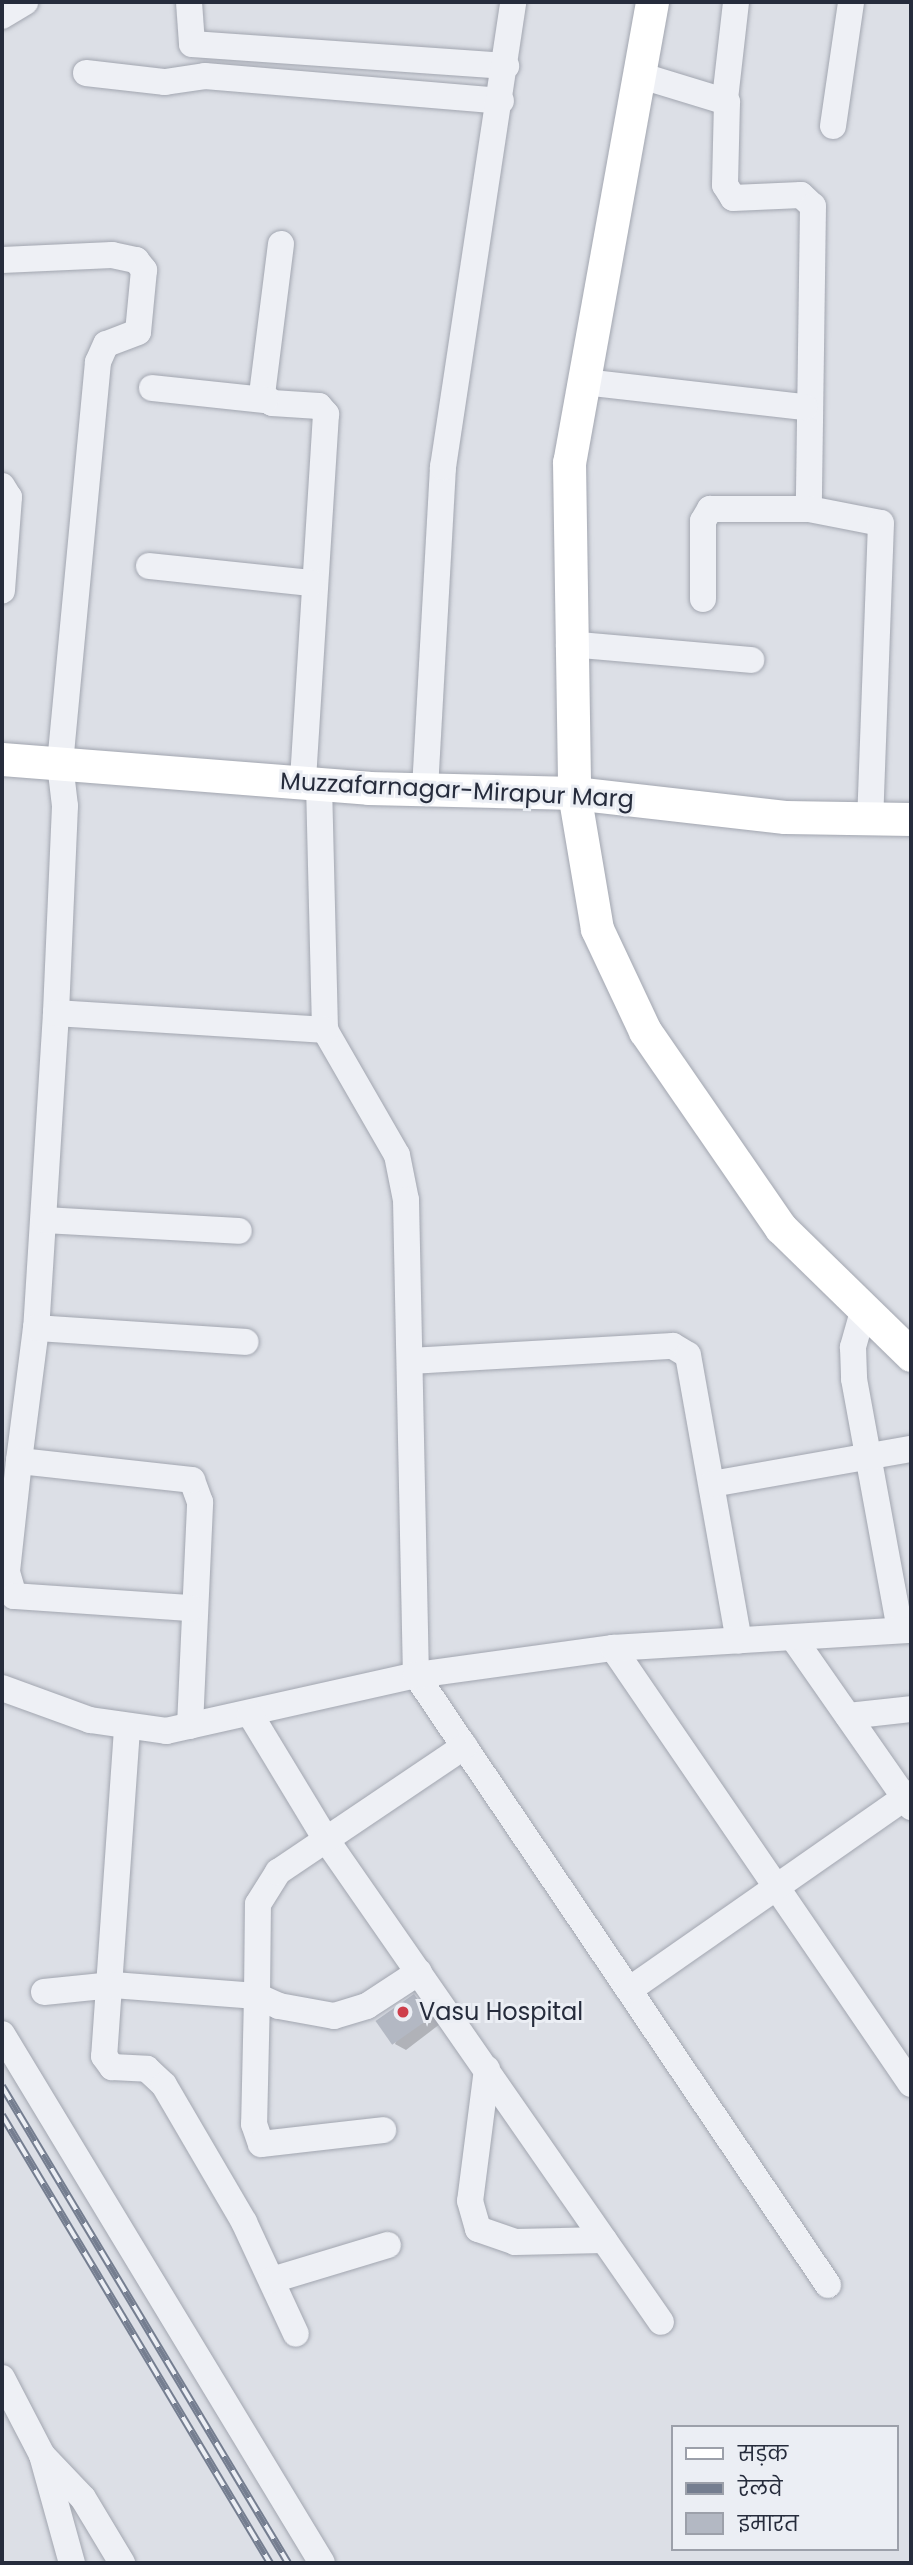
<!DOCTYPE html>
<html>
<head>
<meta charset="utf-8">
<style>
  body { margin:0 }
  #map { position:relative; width:913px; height:2565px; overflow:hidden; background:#dcdfe6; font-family:Poppins,"Noto Sans Devanagari",sans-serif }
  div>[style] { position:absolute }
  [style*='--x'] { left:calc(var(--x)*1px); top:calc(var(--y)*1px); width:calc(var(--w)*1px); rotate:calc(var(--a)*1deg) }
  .shadow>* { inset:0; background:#0003 }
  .building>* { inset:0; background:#b3b8c3; transform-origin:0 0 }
  .roads { filter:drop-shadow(0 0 2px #a2a6b0) drop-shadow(0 0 2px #a2a6b0) }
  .minor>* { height:26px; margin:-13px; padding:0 13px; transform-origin:13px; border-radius:13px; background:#eef0f5 }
  .major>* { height:33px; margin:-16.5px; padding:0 16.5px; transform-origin:16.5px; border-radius:16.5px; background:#fff }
  .rail>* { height:8px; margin-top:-4px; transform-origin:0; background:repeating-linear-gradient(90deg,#ebeef4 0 16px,#757e90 0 32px); box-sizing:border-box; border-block:2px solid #757e90 }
  .dots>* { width:19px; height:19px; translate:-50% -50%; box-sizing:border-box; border:4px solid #ebeef4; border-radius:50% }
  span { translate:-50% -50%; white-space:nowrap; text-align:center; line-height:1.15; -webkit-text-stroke:6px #ebeef4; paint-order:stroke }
  .street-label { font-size:24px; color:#262c3c }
  .poi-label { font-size:24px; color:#262c3c }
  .left { translate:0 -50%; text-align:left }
  .frame { position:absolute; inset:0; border:4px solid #262c3c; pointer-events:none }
  .legend { position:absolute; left:671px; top:2425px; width:228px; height:126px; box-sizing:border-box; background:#ebeef4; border:2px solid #9ca0aa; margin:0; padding:9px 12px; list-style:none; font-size:21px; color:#262c3c }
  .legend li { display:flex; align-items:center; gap:14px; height:35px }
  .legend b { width:35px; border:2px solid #9ca0aa }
</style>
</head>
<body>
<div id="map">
  <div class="shadow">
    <i style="clip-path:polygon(414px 1996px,440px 2024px,406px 2050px,395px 2044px)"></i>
  </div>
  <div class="building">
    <i style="left:414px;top:1994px;width:29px;height:47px;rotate:55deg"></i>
  </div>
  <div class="roads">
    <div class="minor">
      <i style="--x:189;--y:2;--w:42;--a:85.9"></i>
      <i style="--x:192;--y:44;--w:315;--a:4"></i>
      <i style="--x:2;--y:16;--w:27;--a:-31"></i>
      <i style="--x:86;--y:73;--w:80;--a:6.5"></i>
      <i style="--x:165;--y:82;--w:40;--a:-8.5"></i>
      <i style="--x:205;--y:76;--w:297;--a:4.8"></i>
      <i style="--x:642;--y:76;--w:89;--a:17"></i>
      <i style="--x:727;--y:102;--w:83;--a:91.4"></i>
      <i style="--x:725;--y:185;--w:15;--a:58"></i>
      <i style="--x:733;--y:198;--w:68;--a:-2.5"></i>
      <i style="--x:801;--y:195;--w:16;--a:43"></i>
      <i style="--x:813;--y:206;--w:303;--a:90.8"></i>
      <i style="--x:725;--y:99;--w:98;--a:-83.5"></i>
      <i style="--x:833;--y:126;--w:125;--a:-81.7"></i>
      <i style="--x:281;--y:244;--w:151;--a:97.2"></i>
      <i style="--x:262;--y:394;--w:13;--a:42"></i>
      <i style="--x:272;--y:403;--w:47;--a:3.7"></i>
      <i style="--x:319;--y:406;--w:11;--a:49"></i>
      <i style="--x:326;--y:414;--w:370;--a:93.6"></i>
      <i style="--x:2;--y:260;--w:110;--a:-2.6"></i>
      <i style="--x:112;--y:255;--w:25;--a:12"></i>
      <i style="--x:136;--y:260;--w:13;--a:51"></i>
      <i style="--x:144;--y:270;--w:62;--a:95.5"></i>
      <i style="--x:138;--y:332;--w:34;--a:159"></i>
      <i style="--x:106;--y:344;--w:20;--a:114"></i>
      <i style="--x:98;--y:362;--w:404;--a:95.4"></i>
      <i style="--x:60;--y:764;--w:42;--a:83.2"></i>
      <i style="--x:65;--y:806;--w:207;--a:92.5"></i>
      <i style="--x:56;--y:1013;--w:316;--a:93.6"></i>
      <i style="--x:36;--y:1328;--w:134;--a:97.3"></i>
      <i style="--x:584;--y:382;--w:222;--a:6.5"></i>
      <i style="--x:152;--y:388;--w:114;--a:6.1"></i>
      <i style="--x:2;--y:486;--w:13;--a:58"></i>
      <i style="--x:9;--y:497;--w:94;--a:94.3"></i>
      <i style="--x:149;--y:566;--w:164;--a:6"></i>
      <i style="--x:703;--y:599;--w:78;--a:-90"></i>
      <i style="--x:703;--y:521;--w:14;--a:-60"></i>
      <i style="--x:710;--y:509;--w:99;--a:0"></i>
      <i style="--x:809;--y:509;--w:73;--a:11"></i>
      <i style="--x:881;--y:523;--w:295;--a:92.1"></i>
      <i style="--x:569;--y:644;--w:183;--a:5"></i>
      <i style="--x:319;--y:784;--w:246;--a:88.6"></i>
      <i style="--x:325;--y:1030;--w:144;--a:60.1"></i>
      <i style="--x:397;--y:1155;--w:46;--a:78.7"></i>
      <i style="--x:406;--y:1200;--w:475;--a:88.8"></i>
      <i style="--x:416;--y:1675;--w:736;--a:55.96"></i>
      <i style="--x:425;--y:789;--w:323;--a:-86.8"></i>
      <i style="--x:443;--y:467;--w:470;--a:-81.4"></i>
      <i style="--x:56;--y:1013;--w:270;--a:3.6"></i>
      <i style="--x:44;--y:1220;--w:195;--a:3.2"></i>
      <i style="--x:864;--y:1308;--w:41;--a:105.8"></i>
      <i style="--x:853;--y:1347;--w:32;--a:88"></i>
      <i style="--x:854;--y:1379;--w:255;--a:79.6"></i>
      <i style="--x:36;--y:1328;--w:210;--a:3.8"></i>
      <i style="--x:410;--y:1361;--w:263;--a:-3.3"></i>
      <i style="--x:673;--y:1346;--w:17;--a:31"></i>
      <i style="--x:688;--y:1355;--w:290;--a:79.9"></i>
      <i style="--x:712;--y:1484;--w:202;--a:-10"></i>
      <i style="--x:794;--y:1639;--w:205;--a:55.1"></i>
      <i style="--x:613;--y:1648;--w:528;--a:55.65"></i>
      <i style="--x:2;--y:1688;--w:94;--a:20"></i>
      <i style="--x:90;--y:1720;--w:77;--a:8.2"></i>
      <i style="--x:166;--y:1731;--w:256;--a:-12.6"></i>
      <i style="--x:416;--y:1675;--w:199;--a:-7.8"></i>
      <i style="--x:613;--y:1648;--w:299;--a:-3.5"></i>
      <i style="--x:250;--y:1714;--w:145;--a:58.8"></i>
      <i style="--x:325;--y:1838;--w:589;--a:55.23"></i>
      <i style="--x:848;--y:1716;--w:63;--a:-6.3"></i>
      <i style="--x:190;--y:1726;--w:224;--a:-87.4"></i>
      <i style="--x:200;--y:1502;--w:23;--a:-110"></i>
      <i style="--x:192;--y:1480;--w:174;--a:-173.7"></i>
      <i style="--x:19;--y:1461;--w:112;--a:96.2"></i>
      <i style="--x:7;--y:1572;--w:25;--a:74"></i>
      <i style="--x:14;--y:1596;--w:177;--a:3.9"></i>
      <i style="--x:127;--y:1729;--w:328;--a:94"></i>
      <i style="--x:104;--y:2056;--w:14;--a:54"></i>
      <i style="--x:112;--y:2067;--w:35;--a:3"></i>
      <i style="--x:147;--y:2069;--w:23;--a:43"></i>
      <i style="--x:164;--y:2085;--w:159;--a:59.7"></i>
      <i style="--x:244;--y:2222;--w:123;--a:65.1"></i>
      <i style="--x:419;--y:1972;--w:62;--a:146.8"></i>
      <i style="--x:367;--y:2006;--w:34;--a:163"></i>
      <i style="--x:334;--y:2016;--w:56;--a:-169.7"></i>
      <i style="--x:279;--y:2006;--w:24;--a:-156"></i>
      <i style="--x:257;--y:1996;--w:92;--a:-89.4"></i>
      <i style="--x:258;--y:1904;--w:38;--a:-58"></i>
      <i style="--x:278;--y:1872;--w:225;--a:-34"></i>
      <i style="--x:629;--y:1990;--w:344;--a:-34.9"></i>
      <i style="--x:44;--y:1992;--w:69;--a:-5.8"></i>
      <i style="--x:113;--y:1985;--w:144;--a:4.4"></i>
      <i style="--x:257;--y:1996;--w:128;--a:91.3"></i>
      <i style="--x:254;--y:2124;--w:21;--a:71"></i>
      <i style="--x:261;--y:2144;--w:123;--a:-6.5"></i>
      <i style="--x:2;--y:2034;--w:618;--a:58.83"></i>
      <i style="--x:487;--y:2069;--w:133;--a:97.3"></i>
      <i style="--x:470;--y:2201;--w:29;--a:74"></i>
      <i style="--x:478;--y:2229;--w:39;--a:19"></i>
      <i style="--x:515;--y:2242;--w:89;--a:-1.3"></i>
      <i style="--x:272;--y:2280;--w:121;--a:-16.8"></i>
      <i style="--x:2;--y:2378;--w:87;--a:62.5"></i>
      <i style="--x:42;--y:2455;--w:112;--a:74.5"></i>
      <i style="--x:42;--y:2455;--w:59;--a:46.4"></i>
      <i style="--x:83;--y:2498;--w:76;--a:59"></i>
    </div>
    <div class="major">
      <i style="--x:652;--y:2;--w:467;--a:100.2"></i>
      <i style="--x:569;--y:462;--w:331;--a:89.1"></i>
      <i style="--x:574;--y:793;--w:138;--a:80.4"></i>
      <i style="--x:597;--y:929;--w:113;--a:64.8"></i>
      <i style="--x:645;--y:1031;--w:239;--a:55.4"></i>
      <i style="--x:781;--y:1228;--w:182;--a:44.3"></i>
      <i style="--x:2;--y:759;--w:367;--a:4.5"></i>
      <i style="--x:368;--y:788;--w:206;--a:1.4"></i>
      <i style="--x:574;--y:793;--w:212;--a:6.5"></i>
      <i style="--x:785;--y:817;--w:126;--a:0.9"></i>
    </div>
  </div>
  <div class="rail">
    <i style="--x:2;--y:2086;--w:556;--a:59.05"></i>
    <i style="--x:2;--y:2115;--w:522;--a:59.11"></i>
  </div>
  <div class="dots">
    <i style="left:403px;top:2012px;background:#ce3e4b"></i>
  </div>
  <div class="street-label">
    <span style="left:457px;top:790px;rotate:3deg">Muzzafarnagar-Mirapur Marg</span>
  </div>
  <div class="poi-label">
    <span class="left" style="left:419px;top:2012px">Vasu Hospital</span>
  </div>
  <div class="frame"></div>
  <ul class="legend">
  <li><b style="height:9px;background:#fff"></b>सड़क</li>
  <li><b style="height:9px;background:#757e90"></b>रेलवे</li>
  <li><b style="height:19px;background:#b3b8c3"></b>इमारत</li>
  </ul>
</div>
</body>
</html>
